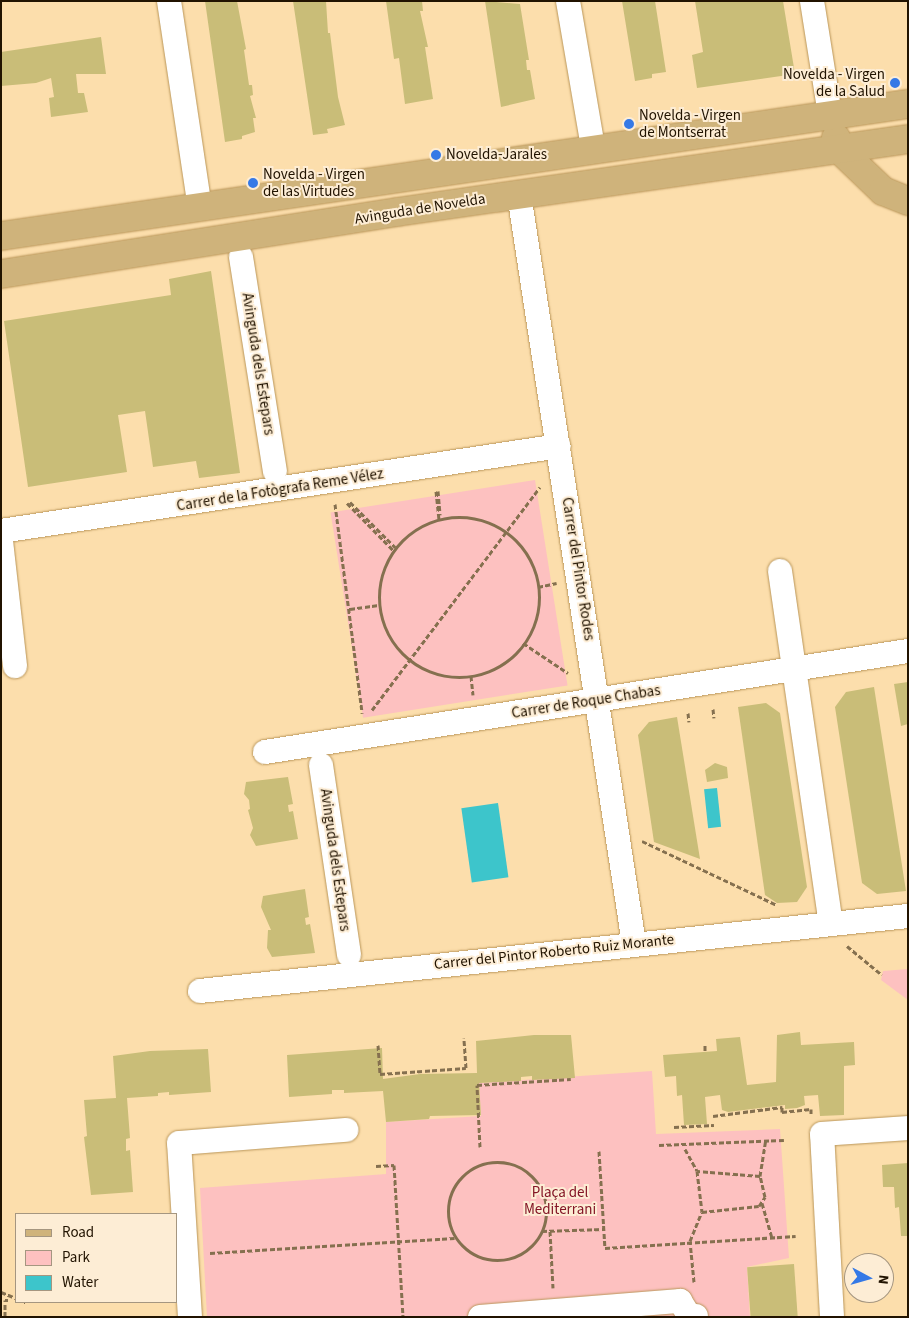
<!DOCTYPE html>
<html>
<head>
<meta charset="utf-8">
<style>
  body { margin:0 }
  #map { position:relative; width:909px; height:1318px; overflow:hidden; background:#fcdeac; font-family:"Source Sans 3",sans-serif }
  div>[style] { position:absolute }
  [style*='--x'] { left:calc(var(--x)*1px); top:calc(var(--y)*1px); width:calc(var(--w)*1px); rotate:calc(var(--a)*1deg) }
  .green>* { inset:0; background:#fdc1c0; transform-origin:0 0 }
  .water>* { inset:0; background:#3dc5cb; transform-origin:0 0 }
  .building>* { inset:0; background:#c9bd78; transform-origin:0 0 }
  .path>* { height:3px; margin-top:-1.5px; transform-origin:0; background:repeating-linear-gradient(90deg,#85704f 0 5px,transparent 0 7.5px) }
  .path>.ring { margin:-1.5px; padding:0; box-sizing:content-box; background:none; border:3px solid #85704f; border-radius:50% }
  .roads { filter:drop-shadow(0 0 1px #ba9659) drop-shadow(0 0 1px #ba9659) }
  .minor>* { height:24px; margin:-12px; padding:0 12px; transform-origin:12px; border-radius:12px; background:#fff }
  .major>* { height:28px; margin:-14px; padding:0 14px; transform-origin:14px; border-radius:14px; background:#cfb37b }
  .dots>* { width:14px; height:14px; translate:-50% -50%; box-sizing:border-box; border:2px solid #fdedd5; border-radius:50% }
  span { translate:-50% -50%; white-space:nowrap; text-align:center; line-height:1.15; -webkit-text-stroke:4px #fdedd5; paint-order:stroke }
  .poi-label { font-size:15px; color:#211300 }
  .right { translate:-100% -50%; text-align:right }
  .left { translate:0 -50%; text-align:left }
  .street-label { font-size:15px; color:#211300 }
  .park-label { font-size:15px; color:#841626 }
  .frame { position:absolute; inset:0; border:2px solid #211300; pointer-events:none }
  .legend { position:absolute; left:15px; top:1213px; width:162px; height:90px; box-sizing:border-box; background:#fdedd5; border:1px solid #a59680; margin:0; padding:6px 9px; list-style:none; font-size:15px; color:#211300 }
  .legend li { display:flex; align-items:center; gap:10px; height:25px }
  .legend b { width:25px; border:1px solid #a59680 }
  .north { position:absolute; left:844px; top:1253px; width:50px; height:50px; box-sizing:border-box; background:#fdedd5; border:1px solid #a59680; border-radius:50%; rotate:96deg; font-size:14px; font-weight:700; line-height:20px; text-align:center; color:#211300 }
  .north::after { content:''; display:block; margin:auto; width:18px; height:22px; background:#3579e6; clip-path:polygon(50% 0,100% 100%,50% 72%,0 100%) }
</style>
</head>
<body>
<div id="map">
  <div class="green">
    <i style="left:535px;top:480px;width:208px;height:207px;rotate:81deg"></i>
    <i style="clip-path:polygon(908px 969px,908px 1000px,881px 980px,883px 971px)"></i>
    <i style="clip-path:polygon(652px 1071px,656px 1134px,780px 1129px,789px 1258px,747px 1267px,750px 1317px,207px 1317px,200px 1188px,386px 1174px,386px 1122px,481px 1116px,479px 1083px)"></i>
  </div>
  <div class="water">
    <i style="left:717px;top:788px;width:39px;height:13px;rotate:84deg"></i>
    <i style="left:498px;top:803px;width:75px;height:37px;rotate:82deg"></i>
  </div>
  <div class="building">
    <i style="clip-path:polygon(205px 1px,237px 1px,246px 49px,244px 50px,249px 85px,252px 85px,253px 95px,250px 96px,256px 118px,253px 118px,255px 132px,242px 136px,242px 139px,225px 142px)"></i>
    <i style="clip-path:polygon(293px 1px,326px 1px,328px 33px,330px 33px,338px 97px,345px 125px,327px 129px,328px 133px,313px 135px)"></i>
    <i style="clip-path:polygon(386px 1px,422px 1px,423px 11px,420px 11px,428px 47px,425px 47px,433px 99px,405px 104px,399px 58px,394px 59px)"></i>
    <i style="clip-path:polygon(485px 1px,520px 4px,529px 60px,526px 60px,527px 70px,530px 70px,535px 99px,501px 107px)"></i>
    <i style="clip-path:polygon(622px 1px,655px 1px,666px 72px,652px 74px,652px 78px,635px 81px)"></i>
    <i style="clip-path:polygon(695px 1px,783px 1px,795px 74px,697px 88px,692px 55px,703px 52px)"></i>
    <i style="clip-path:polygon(101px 37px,106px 74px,76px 74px,78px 93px,84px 93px,88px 112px,51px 117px,49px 98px,54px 97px,51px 78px,36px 83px,1px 86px,1px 52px)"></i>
    <i style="clip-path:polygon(211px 271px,240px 473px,199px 478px,196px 461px,153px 467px,145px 411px,118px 415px,127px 472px,28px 487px,4px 321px,171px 295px,169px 279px)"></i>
    <i style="clip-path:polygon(908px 682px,908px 724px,901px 726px,894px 684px)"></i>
    <i style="clip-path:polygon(874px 687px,906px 891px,877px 894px,862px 883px,835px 707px,846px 692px)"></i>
    <i style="clip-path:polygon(766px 703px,780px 713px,807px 887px,797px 902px,777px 903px,765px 895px,738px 707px)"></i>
    <i style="clip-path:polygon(677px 717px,700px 859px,654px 842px,638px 735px,649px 722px)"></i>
    <i style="clip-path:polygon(715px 763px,727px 767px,728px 778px,707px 782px,705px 770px)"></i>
    <i style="clip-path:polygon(288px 777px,293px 804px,288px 805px,289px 812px,293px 811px,298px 839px,256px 846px,250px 835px,253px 828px,248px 810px,250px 809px,249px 800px,244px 794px,246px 782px)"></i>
    <i style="clip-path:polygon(305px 889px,309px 917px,305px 918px,306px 925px,310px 924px,315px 953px,272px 957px,267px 948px,268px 930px,271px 930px,261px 907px,263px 896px)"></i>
    <i style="clip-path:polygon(800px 1032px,801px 1045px,854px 1042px,855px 1065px,844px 1066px,844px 1115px,820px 1116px,818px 1095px,804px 1096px,805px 1105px,797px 1108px,785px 1109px,785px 1105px,728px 1112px,722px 1110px,720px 1095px,705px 1097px,707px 1124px,684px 1125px,682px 1095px,677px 1096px,676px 1076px,665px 1077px,663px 1055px,717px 1051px,716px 1039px,740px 1037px,747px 1085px,776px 1082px,777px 1035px)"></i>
    <i style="clip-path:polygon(534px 1035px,571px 1035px,575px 1078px,532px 1080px,532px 1076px,521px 1077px,521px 1081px,479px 1083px,481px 1115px,430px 1116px,429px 1119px,386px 1122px,383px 1091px,344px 1093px,344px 1090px,332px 1090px,332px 1094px,289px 1097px,287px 1055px,382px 1048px,383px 1079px,420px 1074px,477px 1073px,476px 1041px)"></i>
    <i style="clip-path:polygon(208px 1049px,211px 1092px,169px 1095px,169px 1092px,158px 1093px,158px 1096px,127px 1098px,130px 1138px,126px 1139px,126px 1151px,130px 1150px,133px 1192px,91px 1195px,84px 1137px,87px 1136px,84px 1100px,116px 1098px,113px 1056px,150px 1051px)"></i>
    <i style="clip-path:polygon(908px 1163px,908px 1236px,901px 1236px,899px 1207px,895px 1208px,894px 1187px,883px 1187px,882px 1165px)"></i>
    <i style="left:794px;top:1264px;width:53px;height:47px;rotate:86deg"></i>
  </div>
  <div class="path">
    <i style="--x:436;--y:491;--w:28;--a:84"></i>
    <i style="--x:438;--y:491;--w:24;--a:85"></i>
    <i style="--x:350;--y:502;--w:64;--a:45"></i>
    <i style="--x:347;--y:503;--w:66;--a:45.6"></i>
    <i style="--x:335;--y:504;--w:211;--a:82.6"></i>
    <i class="ring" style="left:379px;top:517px;width:157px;height:157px"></i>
    <i style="--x:538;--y:587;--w:19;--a:-12"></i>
    <i style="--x:350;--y:609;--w:29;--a:-8"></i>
    <i style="--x:523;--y:643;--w:54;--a:33.7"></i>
    <i style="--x:471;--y:676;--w:19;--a:84"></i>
    <i style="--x:713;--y:709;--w:9;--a:84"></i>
    <i style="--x:372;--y:710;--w:279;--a:-53"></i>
    <i style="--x:688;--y:713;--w:9;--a:84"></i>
    <i style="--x:642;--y:841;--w:149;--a:25.4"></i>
    <i style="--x:847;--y:946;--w:45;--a:39.6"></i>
    <i style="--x:378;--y:1045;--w:29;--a:86"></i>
    <i style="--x:380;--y:1074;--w:86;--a:-4"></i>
    <i style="--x:466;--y:1068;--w:30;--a:-94"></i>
    <i style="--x:705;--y:1045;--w:7;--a:90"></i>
    <i style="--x:713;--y:1116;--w:70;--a:-7.4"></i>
    <i style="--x:782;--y:1107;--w:5;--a:90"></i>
    <i style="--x:782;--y:1112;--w:29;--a:-6"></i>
    <i style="--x:811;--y:1109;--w:5;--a:90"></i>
    <i style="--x:674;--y:1127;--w:40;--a:-2.9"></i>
    <i style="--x:659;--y:1145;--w:125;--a:-2.3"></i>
    <i style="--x:480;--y:1147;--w:62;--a:-92.8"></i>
    <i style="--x:477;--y:1085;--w:94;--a:-3.7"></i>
    <i style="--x:685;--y:1149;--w:25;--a:61"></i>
    <i style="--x:697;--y:1171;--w:41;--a:83"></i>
    <i style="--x:702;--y:1212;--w:57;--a:-6"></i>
    <i style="--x:759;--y:1206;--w:11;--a:-56"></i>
    <i style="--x:765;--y:1197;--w:22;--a:-103"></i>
    <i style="--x:760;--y:1176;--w:63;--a:-175.5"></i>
    <i style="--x:599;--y:1151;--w:97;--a:86.5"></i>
    <i style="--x:605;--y:1248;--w:191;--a:-3.6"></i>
    <i class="ring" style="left:448px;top:1162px;width:95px;height:95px"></i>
    <i style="--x:376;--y:1166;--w:18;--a:-3"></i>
    <i style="--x:394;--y:1165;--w:152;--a:86.6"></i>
    <i style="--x:760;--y:1176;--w:36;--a:-81"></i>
    <i style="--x:762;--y:1203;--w:35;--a:74"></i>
    <i style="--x:542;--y:1231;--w:62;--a:-1.8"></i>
    <i style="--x:550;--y:1231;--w:57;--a:87"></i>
    <i style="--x:210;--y:1253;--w:245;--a:-3.5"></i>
    <i style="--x:694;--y:1282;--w:41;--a:-95.6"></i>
    <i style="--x:690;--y:1241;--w:31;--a:-68"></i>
    <i style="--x:1;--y:1292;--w:16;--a:22"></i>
    <i style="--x:24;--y:1302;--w:1;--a:0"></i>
    <i style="--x:5;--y:1317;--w:17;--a:-90"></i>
    <i style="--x:5;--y:1300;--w:3;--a:0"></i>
  </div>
  <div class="roads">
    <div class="minor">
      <i style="--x:169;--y:1;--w:209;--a:81.5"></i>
      <i style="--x:568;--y:1;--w:149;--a:80.3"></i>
      <i style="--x:812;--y:1;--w:115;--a:81"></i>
      <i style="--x:519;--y:194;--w:759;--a:81.28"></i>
      <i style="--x:241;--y:257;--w:217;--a:81"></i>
      <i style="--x:1;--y:531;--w:564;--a:-8.66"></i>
      <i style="--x:1;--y:541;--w:126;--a:83.6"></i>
      <i style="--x:780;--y:571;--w:356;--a:81.8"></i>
      <i style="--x:265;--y:752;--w:651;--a:-8.93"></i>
      <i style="--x:321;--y:765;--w:192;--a:81.6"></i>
      <i style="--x:200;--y:991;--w:712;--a:-6.05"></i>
      <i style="--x:190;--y:1317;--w:174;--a:-93.6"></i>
      <i style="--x:179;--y:1143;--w:168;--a:-4.5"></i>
      <i style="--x:480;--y:1317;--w:201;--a:-4.6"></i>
      <i style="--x:680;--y:1301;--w:19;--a:58"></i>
      <i style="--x:690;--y:1317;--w:6;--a:-9"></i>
      <i style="--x:832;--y:1317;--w:183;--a:-93.1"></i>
      <i style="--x:822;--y:1134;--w:86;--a:-4"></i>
    </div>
    <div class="major">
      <i style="--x:836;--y:138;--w:11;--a:75"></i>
      <i style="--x:839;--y:149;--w:61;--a:43.7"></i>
      <i style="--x:883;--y:191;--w:27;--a:22"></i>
      <i style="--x:1;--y:236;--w:917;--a:-8.28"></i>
      <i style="--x:1;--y:274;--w:401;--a:-8.9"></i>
      <i style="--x:397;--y:212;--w:516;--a:-8.13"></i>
    </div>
  </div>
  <div class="dots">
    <i style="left:895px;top:83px;background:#3579e6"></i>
    <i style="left:629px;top:124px;background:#3579e6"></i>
    <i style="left:436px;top:155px;background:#3579e6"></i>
    <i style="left:253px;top:183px;background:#3579e6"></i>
  </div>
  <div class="poi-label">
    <span class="right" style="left:885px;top:83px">Novelda - Virgen<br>de la Salud</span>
    <span class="left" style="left:639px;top:124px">Novelda - Virgen<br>de Montserrat</span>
    <span class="left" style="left:446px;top:155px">Novelda-Jarales</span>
    <span class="left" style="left:263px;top:183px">Novelda - Virgen<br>de las Virtudes</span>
  </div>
  <div class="street-label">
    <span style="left:420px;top:209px;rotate:-9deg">Avinguda de Novelda</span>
    <span style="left:258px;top:364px;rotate:81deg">Avinguda dels Estepars</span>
    <span style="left:280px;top:490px;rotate:-9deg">Carrer de la Fotògrafa Reme Vélez</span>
    <span style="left:578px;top:569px;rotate:81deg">Carrer del Pintor Rodes</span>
    <span style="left:586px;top:702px;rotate:-9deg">Carrer de Roque Chabas</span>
    <span style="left:335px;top:860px;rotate:82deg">Avinguda dels Estepars</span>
    <span style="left:554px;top:952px;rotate:-6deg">Carrer del Pintor Roberto Ruiz Morante</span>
  </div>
  <div class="park-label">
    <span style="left:560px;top:1201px">Plaça del<br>Mediterrani</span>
  </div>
  <div class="frame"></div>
  <ul class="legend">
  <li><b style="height:6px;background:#cfb37b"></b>Road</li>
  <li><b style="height:14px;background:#fdc1c0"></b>Park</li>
  <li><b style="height:14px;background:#3dc5cb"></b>Water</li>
  </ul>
  <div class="north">N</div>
</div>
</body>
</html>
